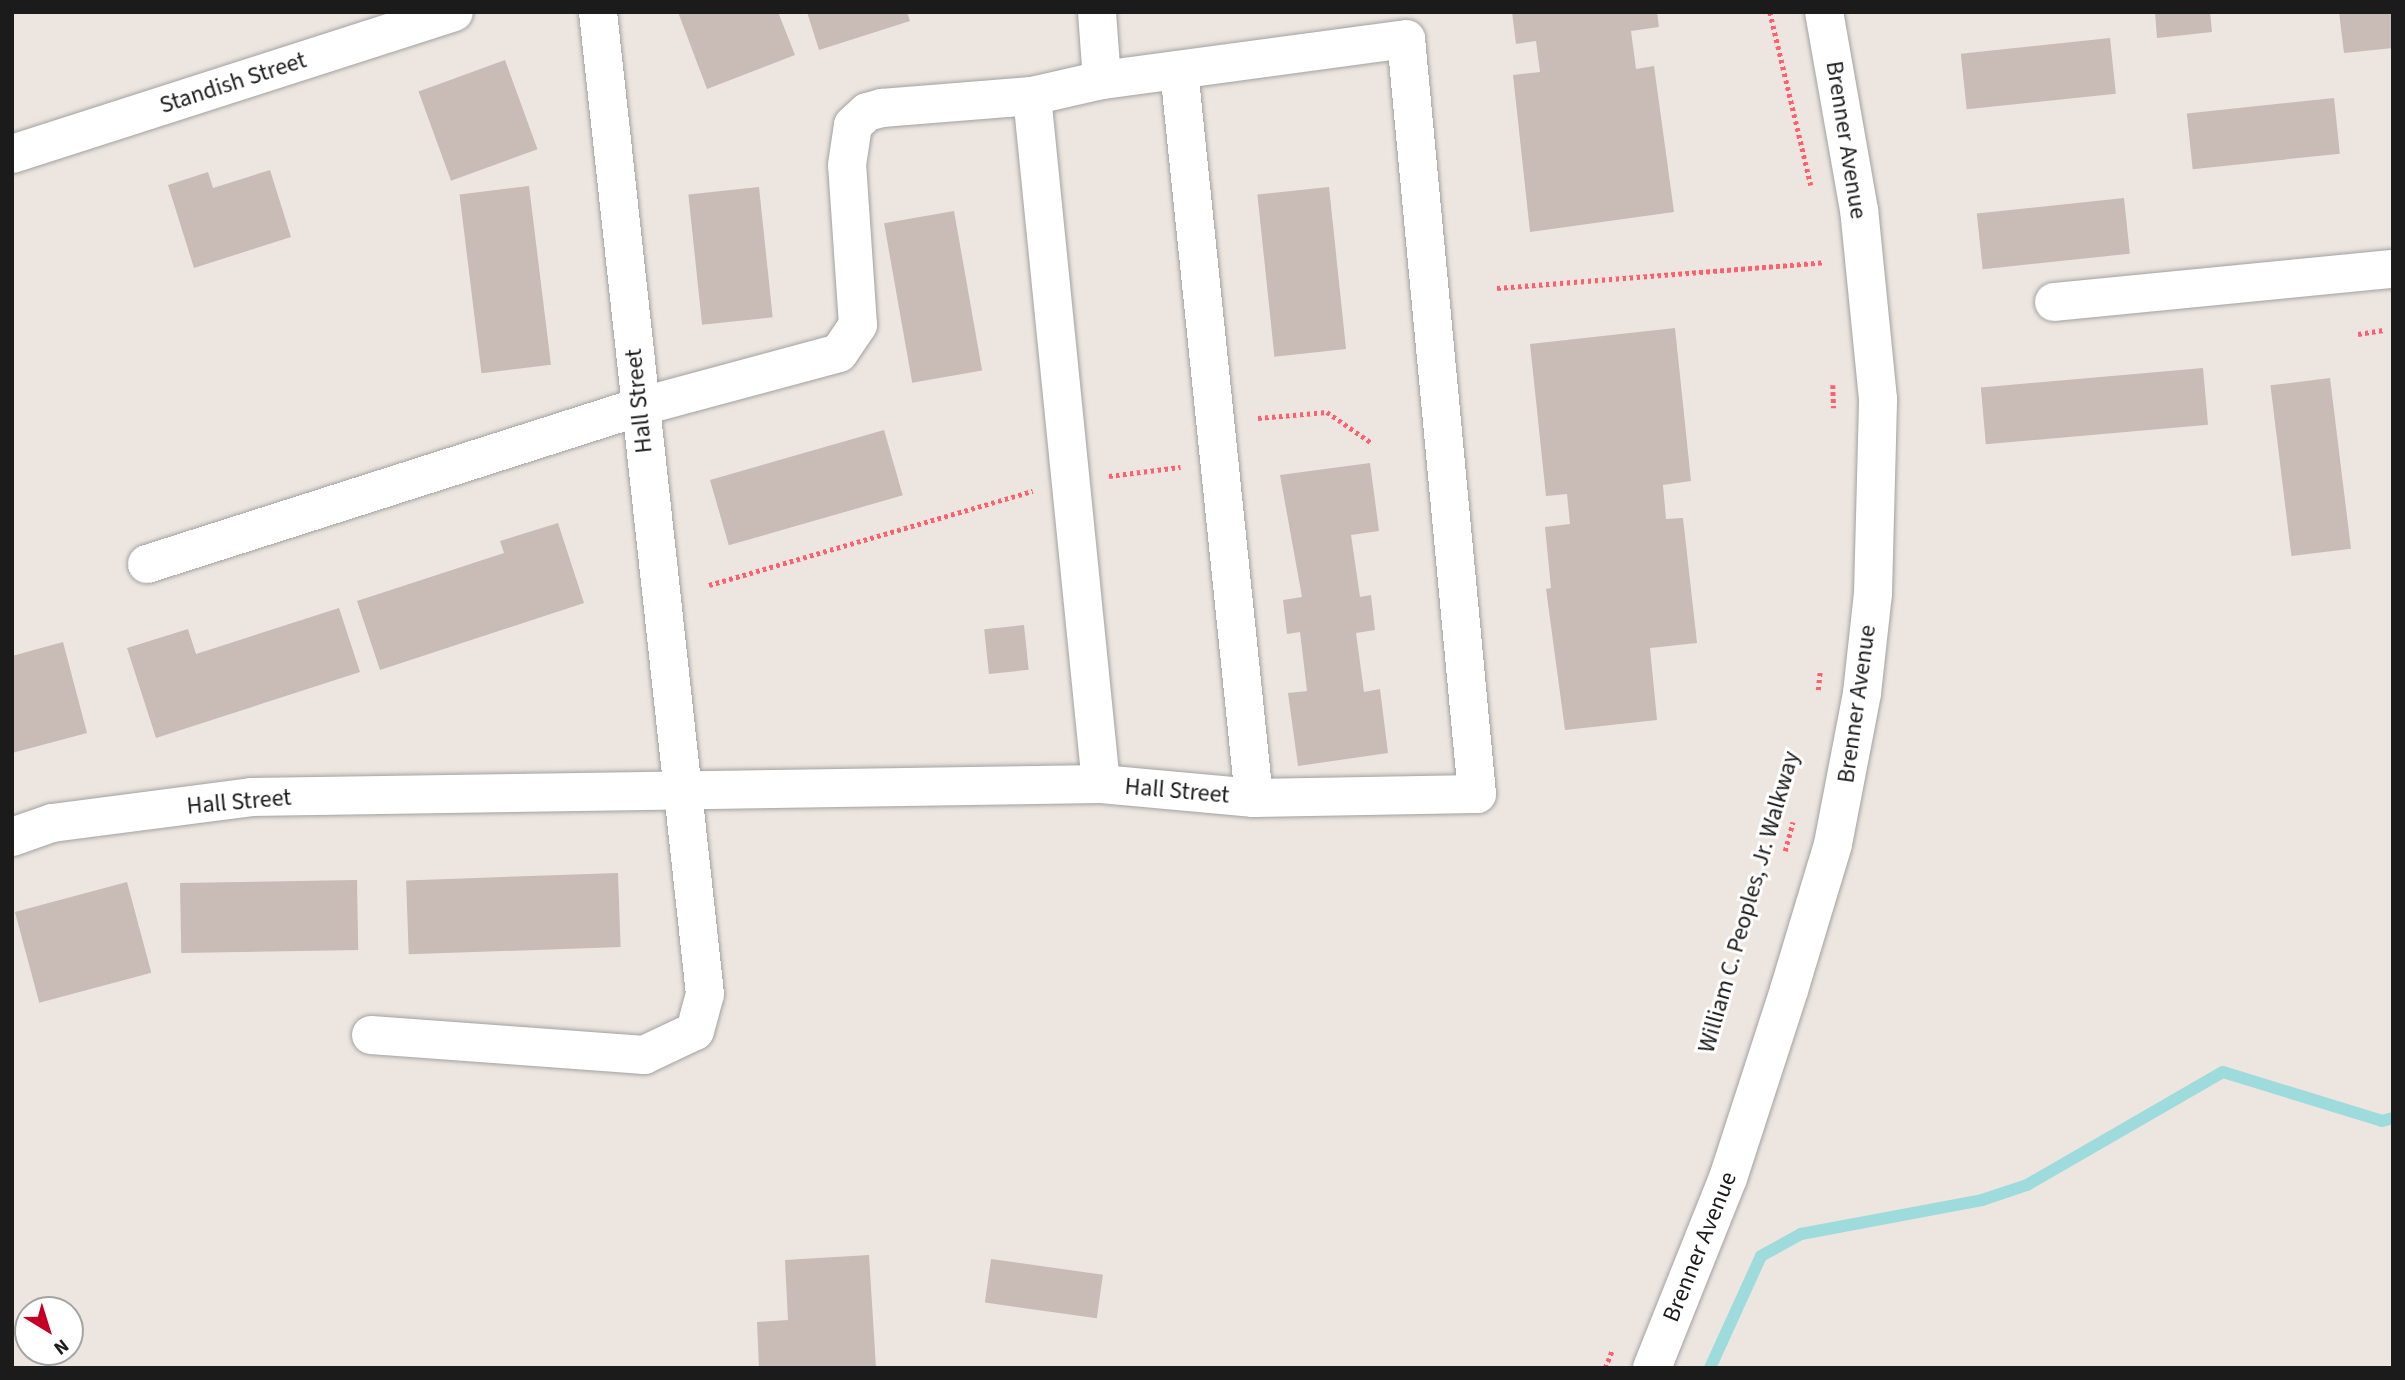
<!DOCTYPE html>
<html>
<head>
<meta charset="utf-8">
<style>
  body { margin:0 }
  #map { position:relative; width:2405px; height:1380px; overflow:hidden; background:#ede6e0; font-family:"Source Sans 3",sans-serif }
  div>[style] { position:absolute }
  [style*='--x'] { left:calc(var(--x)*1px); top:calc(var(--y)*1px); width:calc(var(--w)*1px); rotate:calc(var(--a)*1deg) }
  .stream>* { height:12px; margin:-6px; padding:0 6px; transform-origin:6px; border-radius:6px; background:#9edbdd }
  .building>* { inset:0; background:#c9bbb6; transform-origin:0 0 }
  .path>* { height:4.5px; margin-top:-2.25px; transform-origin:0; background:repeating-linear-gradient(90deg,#fe606e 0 3.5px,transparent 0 7px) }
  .roads { filter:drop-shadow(0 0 2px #a2a2a2) drop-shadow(0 0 2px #a2a2a2) }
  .minor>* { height:38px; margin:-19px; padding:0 19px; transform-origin:19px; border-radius:19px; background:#fff }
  span { translate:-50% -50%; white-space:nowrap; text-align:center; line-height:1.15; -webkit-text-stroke:6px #fff; paint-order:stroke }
  .street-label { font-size:24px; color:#1b1b1b }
  .frame { position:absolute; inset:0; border:14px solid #1b1b1b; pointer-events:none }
  .north { position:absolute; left:14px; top:1296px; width:70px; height:70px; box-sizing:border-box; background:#fff; border:2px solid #a4a4a4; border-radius:50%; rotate:142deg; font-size:19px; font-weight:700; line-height:28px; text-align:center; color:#1b1b1b }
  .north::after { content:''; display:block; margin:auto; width:24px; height:32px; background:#c60025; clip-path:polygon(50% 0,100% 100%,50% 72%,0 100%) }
</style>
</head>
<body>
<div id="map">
  <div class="stream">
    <i style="--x:1710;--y:1368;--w:123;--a:-65.5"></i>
    <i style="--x:1761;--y:1256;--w:46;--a:-28.8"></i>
    <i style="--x:1801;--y:1234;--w:184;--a:-10.6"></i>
    <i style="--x:1982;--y:1200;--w:47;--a:-18.4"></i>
    <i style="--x:2027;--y:1185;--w:226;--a:-30"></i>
    <i style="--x:2223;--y:1072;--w:166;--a:17.1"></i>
    <i style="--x:2382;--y:1121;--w:11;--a:-15"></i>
  </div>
  <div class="building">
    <i style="clip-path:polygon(678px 12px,778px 12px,795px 55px,707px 89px)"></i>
    <i style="clip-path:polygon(807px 12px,907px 12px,910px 21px,819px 50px)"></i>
    <i style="clip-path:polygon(1512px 12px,1657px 12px,1659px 27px,1631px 31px,1636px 69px,1654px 66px,1674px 212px,1530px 232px,1513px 75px,1540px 72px,1536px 41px,1516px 44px)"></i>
    <i style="clip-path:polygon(2155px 12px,2210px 12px,2212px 32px,2157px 38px)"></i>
    <i style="clip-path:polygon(2339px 12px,2393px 12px,2393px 48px,2344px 53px)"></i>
    <i style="left:2110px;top:38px;width:56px;height:150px;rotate:84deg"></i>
    <i style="left:505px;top:60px;width:95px;height:92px;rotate:70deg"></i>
    <i style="left:2334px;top:98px;width:56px;height:148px;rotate:84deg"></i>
    <i style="clip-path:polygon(270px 170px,291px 237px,194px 268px,168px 185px,208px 172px,213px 188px)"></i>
    <i style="left:529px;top:186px;width:180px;height:70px;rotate:83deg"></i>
    <i style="left:759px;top:187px;width:131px;height:71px;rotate:84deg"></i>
    <i style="left:1329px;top:187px;width:163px;height:72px;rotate:84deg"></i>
    <i style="left:2124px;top:198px;width:56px;height:148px;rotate:84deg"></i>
    <i style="left:954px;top:211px;width:162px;height:71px;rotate:80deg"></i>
    <i style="clip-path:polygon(1675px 328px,1691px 481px,1663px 485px,1666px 519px,1683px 518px,1697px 643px,1650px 648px,1657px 720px,1565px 730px,1546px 589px,1551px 588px,1545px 527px,1570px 524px,1567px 494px,1546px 496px,1530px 344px)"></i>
    <i style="left:2203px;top:368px;width:57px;height:223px;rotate:85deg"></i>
    <i style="left:2330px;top:378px;width:172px;height:60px;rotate:83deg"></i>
    <i style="left:884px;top:430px;width:68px;height:181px;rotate:74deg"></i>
    <i style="clip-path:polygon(1370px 463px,1379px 531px,1351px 535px,1360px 597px,1371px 595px,1375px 630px,1356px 633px,1364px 692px,1380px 689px,1388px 753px,1298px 766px,1288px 693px,1307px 691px,1300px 632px,1287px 634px,1283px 600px,1302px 597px,1280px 475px)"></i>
    <i style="clip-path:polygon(558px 523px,584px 603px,380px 670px,357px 601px,504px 553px,500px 541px)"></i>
    <i style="clip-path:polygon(339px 608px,360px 672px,156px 738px,127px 648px,188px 629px,196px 654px)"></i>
    <i style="left:1024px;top:625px;width:45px;height:40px;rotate:84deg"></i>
    <i style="clip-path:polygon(63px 642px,87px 733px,12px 753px,12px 656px)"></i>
    <i style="left:618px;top:873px;width:74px;height:212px;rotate:88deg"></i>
    <i style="left:357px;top:880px;width:70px;height:177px;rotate:89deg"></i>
    <i style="left:127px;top:882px;width:94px;height:116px;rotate:75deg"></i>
    <i style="clip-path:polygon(869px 1255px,876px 1368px,759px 1368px,757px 1322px,788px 1320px,785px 1260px)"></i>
    <i style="left:991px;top:1259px;width:113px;height:44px;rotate:8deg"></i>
  </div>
  <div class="path">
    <i style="--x:1770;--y:12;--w:178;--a:76.7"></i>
    <i style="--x:1497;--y:288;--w:328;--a:-4.5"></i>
    <i style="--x:2358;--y:334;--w:26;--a:-9"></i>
    <i style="--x:1833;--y:385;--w:23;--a:88"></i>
    <i style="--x:1258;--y:418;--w:69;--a:-5"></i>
    <i style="--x:1327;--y:412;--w:55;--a:34.6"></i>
    <i style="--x:1109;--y:476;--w:72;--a:-7.2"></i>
    <i style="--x:709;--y:585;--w:337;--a:-16.2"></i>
    <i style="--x:1818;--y:690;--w:19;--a:-84"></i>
    <i style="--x:1785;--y:851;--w:30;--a:-75"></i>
    <i style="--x:1605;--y:1368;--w:18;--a:-68"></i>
  </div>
  <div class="roads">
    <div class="minor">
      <i style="--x:1097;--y:12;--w:68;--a:85.8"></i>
      <i style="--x:1102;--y:80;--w:72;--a:167.1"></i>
      <i style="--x:1032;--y:96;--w:691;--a:84.27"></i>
      <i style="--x:1179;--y:70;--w:732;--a:84.12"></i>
      <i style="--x:12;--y:154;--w:464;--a:-17.8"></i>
      <i style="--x:2054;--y:302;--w:341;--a:-5.6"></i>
      <i style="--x:147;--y:564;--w:516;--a:-17.7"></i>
      <i style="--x:639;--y:407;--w:207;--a:-15.1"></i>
      <i style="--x:839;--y:353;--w:34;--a:-56"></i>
      <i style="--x:858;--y:325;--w:160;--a:-93.9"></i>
      <i style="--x:847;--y:165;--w:40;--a:-81.5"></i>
      <i style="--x:853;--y:125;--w:19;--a:-43"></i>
      <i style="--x:867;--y:112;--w:16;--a:-15"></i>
      <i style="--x:882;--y:108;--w:150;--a:-4.6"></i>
      <i style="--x:12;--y:837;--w:42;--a:-19.3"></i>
      <i style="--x:52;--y:823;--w:201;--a:-7.4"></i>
      <i style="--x:251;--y:797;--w:850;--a:-0.88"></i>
      <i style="--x:1101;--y:784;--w:154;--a:5.2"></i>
      <i style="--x:1254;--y:798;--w:223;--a:-1"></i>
      <i style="--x:1477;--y:794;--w:758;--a:-95.37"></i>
      <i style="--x:1406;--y:39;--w:307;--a:172.3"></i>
      <i style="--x:371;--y:1035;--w:274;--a:4.2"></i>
      <i style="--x:644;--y:1055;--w:56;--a:-25.2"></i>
      <i style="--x:695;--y:1031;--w:38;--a:-75"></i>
      <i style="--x:705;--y:994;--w:988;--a:-96.22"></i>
      <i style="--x:1652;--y:1368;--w:205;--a:-68.2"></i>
      <i style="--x:1728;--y:1178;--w:198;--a:-72"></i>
      <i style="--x:1789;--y:990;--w:152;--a:-73.2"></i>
      <i style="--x:1833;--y:844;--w:154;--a:-79.1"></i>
      <i style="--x:1862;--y:693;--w:101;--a:-83.7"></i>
      <i style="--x:1873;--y:593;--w:194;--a:-88.5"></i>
      <i style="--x:1878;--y:399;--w:190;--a:-95.7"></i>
      <i style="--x:1859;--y:210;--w:201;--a:-100"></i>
    </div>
  </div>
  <div class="street-label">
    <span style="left:233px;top:83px;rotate:-18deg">Standish Street</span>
    <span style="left:1846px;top:140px;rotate:81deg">Brenner Avenue</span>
    <span style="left:639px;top:401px;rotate:-96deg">Hall Street</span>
    <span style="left:1857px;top:704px;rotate:-82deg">Brenner Avenue</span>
    <span style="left:1177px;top:791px;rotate:5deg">Hall Street</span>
    <span style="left:239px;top:802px;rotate:-5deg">Hall Street</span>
    <span style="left:1749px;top:902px;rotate:-74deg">William C. Peoples, Jr. Walkway</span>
    <span style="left:1700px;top:1247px;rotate:-68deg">Brenner Avenue</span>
  </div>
  <div class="frame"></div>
  <div class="north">N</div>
</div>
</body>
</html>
